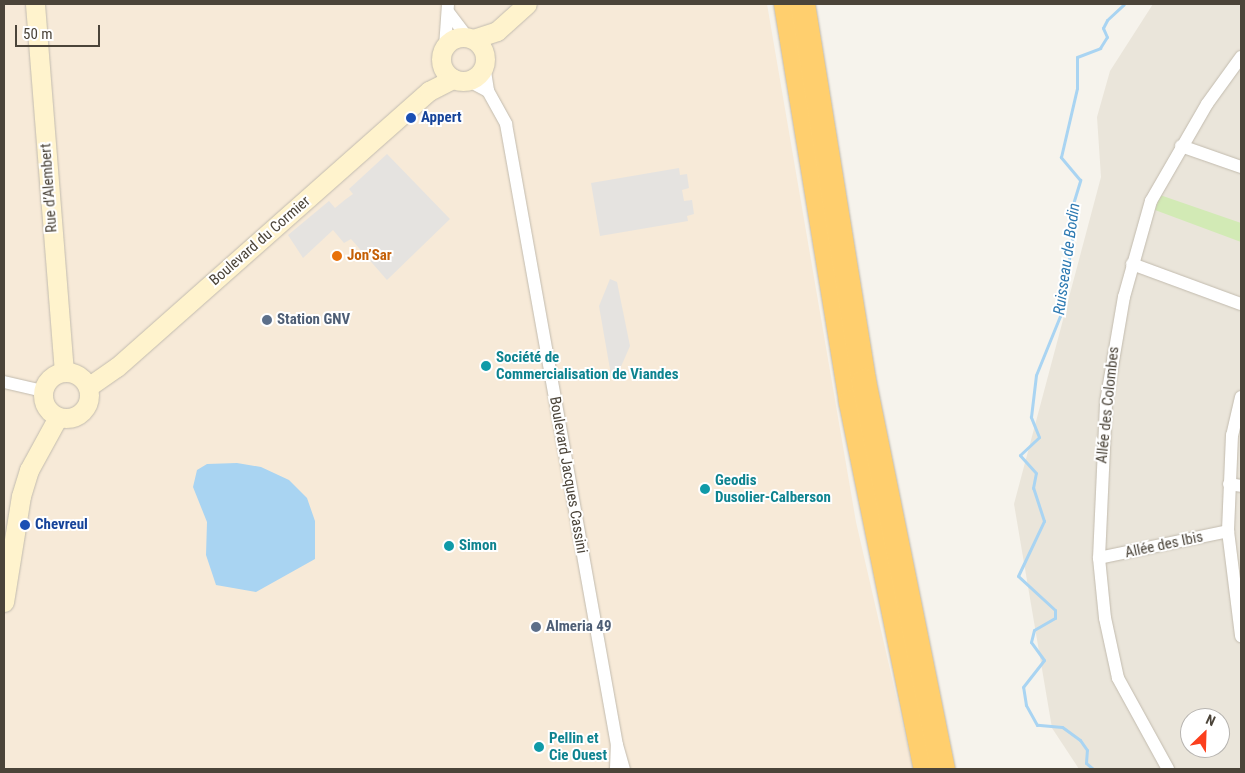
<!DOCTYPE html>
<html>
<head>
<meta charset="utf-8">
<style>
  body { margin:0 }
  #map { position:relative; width:1245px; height:773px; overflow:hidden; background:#f6f3ec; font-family:"Roboto Condensed",sans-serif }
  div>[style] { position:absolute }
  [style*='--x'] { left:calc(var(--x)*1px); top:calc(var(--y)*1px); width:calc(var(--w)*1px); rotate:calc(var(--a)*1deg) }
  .residential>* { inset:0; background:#eae5da }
  .commercial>* { inset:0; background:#f7ead8 }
  .green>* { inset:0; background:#d2eab5 }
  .parking>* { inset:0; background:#e5e3e0 }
  .water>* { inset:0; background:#a9d4f2 }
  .stream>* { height:3px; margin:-1.5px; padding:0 1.5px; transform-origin:1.5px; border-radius:1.5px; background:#a9d4f2 }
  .roads { filter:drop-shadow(0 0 1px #c2bbae) drop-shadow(0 0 1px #c2bbae) }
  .street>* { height:12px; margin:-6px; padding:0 6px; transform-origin:6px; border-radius:6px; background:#fff }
  .secondary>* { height:19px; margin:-9.5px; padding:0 9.5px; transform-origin:9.5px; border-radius:9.5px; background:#fff3cd }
  .secondary>.ring { margin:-9.5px; padding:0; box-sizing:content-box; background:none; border:19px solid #fff3cd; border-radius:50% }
  .highway>* { height:24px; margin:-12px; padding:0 12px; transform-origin:12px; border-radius:12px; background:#ffcf6e }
  .dots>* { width:14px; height:14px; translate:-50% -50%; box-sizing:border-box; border:2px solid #fff; border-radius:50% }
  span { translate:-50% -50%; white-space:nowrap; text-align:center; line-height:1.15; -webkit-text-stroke:4px #fff; paint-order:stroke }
  .transit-label { font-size:15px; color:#164399; font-weight:700 }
  .left { translate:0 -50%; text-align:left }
  .street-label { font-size:15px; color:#4b4439 }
  .food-label { font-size:15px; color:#c56008; font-weight:700 }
  .service-label { font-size:15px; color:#4e5e75; font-weight:700 }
  .culture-label { font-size:15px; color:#0d838f; font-weight:700 }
  .water-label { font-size:16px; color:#2e7ab2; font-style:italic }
  .frame { position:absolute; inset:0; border:5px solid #4b4439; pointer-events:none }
  .north { position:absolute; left:1180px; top:708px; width:50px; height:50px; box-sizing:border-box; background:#fff; border:1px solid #b7b4b0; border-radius:50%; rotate:24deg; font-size:14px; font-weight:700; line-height:20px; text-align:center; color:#4b4439 }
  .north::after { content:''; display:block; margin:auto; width:18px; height:22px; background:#fc3f1d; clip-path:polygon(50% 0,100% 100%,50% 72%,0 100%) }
  .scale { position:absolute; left:15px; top:25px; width:85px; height:22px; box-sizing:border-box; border:2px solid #4b4439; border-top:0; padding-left:6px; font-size:15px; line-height:18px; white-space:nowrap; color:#4b4439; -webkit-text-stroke:4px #fff; paint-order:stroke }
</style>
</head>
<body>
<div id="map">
  <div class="residential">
    <i style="clip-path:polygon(evenodd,1153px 4px,1241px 4px,1241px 769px,1079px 769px,1052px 728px,1014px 504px,1101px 177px,1097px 117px,1110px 71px,1153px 4px,1190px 718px,1220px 718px,1220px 748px,1190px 748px,1190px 718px)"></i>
  </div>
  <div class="commercial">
    <i style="clip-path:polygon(4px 4px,767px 4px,856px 522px,913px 769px,4px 769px)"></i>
  </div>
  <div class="green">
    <i style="clip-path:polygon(1160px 195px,1241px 223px,1241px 242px,1155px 210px)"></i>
  </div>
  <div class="parking">
    <i style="clip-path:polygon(387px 154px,450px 219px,387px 280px,351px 239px,344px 243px,333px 230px,303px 258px,288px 235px,329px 201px,335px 208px,346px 199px,353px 194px,349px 189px)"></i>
    <i style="clip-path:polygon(679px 168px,680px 175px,687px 174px,689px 188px,682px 190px,684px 201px,692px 200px,694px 214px,687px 216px,688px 221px,600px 236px,591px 183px)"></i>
    <i style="clip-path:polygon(610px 279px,617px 282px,630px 346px,616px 378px,611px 375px,599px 306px)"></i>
  </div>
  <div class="water">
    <i style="clip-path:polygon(237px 463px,261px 467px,289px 480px,307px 498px,315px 521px,315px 559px,256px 592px,216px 585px,206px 555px,207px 522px,193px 487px,197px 470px,207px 464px)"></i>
  </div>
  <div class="stream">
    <i style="--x:1093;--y:769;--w:9;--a:-139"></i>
    <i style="--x:1086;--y:763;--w:13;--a:-86"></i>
    <i style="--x:1087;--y:750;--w:12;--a:-125"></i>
    <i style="--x:1080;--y:740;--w:22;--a:-144"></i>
    <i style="--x:1062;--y:727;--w:25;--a:-175"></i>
    <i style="--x:1037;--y:725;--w:23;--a:-119"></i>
    <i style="--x:1026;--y:705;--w:18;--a:-99"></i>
    <i style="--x:1023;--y:687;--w:34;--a:-52"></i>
    <i style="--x:1044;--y:660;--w:22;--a:-126"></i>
    <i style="--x:1031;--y:642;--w:12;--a:-76"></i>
    <i style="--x:1034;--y:630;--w:24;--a:-30"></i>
    <i style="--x:1055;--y:618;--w:8;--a:-90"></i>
    <i style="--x:1055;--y:610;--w:50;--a:-137.4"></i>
    <i style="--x:1018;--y:576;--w:61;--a:-64.7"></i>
    <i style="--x:1044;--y:521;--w:35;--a:-108"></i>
    <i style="--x:1033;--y:488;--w:15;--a:-79"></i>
    <i style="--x:1036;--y:473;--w:24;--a:-132"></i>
    <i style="--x:1020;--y:455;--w:26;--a:-43"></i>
    <i style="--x:1039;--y:437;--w:22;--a:-112"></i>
    <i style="--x:1031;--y:417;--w:42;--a:-83.2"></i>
    <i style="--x:1036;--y:375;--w:64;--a:-67.9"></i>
    <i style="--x:1060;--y:316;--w:84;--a:-81.1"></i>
    <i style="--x:1073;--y:233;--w:16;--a:-104"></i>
    <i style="--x:1069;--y:217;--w:39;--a:-73"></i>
    <i style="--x:1080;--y:180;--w:30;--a:-130"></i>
    <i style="--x:1061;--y:157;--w:71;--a:-76.9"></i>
    <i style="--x:1077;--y:88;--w:31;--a:-90"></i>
    <i style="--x:1077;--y:57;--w:25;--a:-21"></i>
    <i style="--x:1100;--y:48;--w:13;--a:-58"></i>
    <i style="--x:1107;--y:37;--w:10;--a:-114"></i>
    <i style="--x:1103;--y:28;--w:9;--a:-63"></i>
    <i style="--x:1107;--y:20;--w:23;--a:-43"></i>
  </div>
  <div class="roads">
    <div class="street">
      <i style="--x:449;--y:13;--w:30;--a:53"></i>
      <i style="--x:445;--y:47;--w:43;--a:-86"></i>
      <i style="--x:484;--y:65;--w:26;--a:81"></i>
      <i style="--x:488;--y:91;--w:38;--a:61"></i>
      <i style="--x:506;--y:124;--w:631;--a:79.87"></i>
      <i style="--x:467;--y:80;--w:24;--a:28"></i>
      <i style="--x:1181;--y:146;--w:64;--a:19.3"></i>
      <i style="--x:1132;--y:264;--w:116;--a:20.2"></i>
      <i style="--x:4;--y:382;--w:40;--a:13"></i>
      <i style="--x:1241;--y:397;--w:39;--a:103"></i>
      <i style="--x:1232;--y:435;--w:96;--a:92.4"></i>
      <i style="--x:1228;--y:531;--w:106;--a:82.9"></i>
      <i style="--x:1229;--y:484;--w:12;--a:9"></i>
      <i style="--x:1099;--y:558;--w:132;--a:-11.8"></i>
      <i style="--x:616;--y:769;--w:24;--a:-88"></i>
      <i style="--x:617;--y:745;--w:25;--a:74"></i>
      <i style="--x:1168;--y:769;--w:104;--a:-118.8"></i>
      <i style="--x:1118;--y:678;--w:61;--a:-102.2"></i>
      <i style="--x:1105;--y:618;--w:60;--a:-95.7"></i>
      <i style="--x:1099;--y:558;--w:156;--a:-87.4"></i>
      <i style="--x:1106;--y:402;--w:107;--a:-80.3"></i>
      <i style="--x:1124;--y:297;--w:100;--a:-74.3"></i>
      <i style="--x:1151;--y:201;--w:112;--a:-60"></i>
      <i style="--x:1207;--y:104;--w:58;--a:-54.1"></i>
    </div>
    <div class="secondary">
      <i style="--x:35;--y:4;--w:368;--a:85.5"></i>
      <i class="ring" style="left:441px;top:37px;width:25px;height:25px"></i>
      <i style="--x:473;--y:39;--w:25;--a:-18"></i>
      <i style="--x:497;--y:31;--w:40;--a:-42"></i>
      <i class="ring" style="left:43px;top:372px;width:27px;height:27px"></i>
      <i style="--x:88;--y:387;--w:35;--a:-35"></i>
      <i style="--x:117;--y:367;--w:417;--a:-41.5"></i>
      <i style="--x:429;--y:91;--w:27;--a:-27"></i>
      <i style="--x:4;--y:602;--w:107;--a:-80.9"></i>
      <i style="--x:21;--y:496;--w:27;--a:-73"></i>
      <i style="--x:29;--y:470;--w:60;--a:-61.3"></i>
    </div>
    <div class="highway">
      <i style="--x:786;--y:4;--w:403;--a:80.7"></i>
      <i style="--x:851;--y:402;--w:375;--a:78.5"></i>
      <i style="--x:803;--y:4;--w:382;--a:80.8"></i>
      <i style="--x:864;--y:381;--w:396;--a:78.5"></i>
    </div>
  </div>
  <div class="dots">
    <i style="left:411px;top:118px;background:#1a4fb4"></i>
    <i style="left:337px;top:256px;background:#e8710a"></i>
    <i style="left:267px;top:320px;background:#5c6f8a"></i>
    <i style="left:486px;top:366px;background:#0f9aa8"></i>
    <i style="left:705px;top:489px;background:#0f9aa8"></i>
    <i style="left:25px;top:525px;background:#1a4fb4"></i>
    <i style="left:449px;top:546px;background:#0f9aa8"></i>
    <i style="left:536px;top:627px;background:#5c6f8a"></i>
    <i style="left:539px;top:747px;background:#0f9aa8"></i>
  </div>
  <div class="transit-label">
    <span class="left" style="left:421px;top:118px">Appert</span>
    <span class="left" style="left:35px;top:525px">Chevreul</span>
  </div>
  <div class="street-label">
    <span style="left:49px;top:188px;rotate:-94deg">Rue d’Alembert</span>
    <span style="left:260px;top:241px;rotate:-41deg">Boulevard du Cormier</span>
    <span style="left:1108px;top:405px;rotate:-84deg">Allée des Colombes</span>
    <span style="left:568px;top:475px;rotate:80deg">Boulevard Jacques Cassini</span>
    <span style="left:1164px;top:545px;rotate:-12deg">Allée des Ibis</span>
  </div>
  <div class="food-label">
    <span class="left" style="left:347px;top:256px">Jon’Sar</span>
  </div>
  <div class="service-label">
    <span class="left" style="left:277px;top:320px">Station GNV</span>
    <span class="left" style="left:546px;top:627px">Almeria 49</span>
  </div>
  <div class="culture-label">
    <span class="left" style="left:496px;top:366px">Société de<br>Commercialisation de Viandes</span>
    <span class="left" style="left:715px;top:489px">Geodis<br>Dusolier-Calberson</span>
    <span class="left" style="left:459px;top:546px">Simon</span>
    <span class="left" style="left:549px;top:747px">Pellin et<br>Cie Ouest</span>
  </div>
  <div class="water-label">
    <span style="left:1067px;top:259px;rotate:-82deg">Ruisseau de Bodin</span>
  </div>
  <div class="frame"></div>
  <div class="north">N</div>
  <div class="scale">50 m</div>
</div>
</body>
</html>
